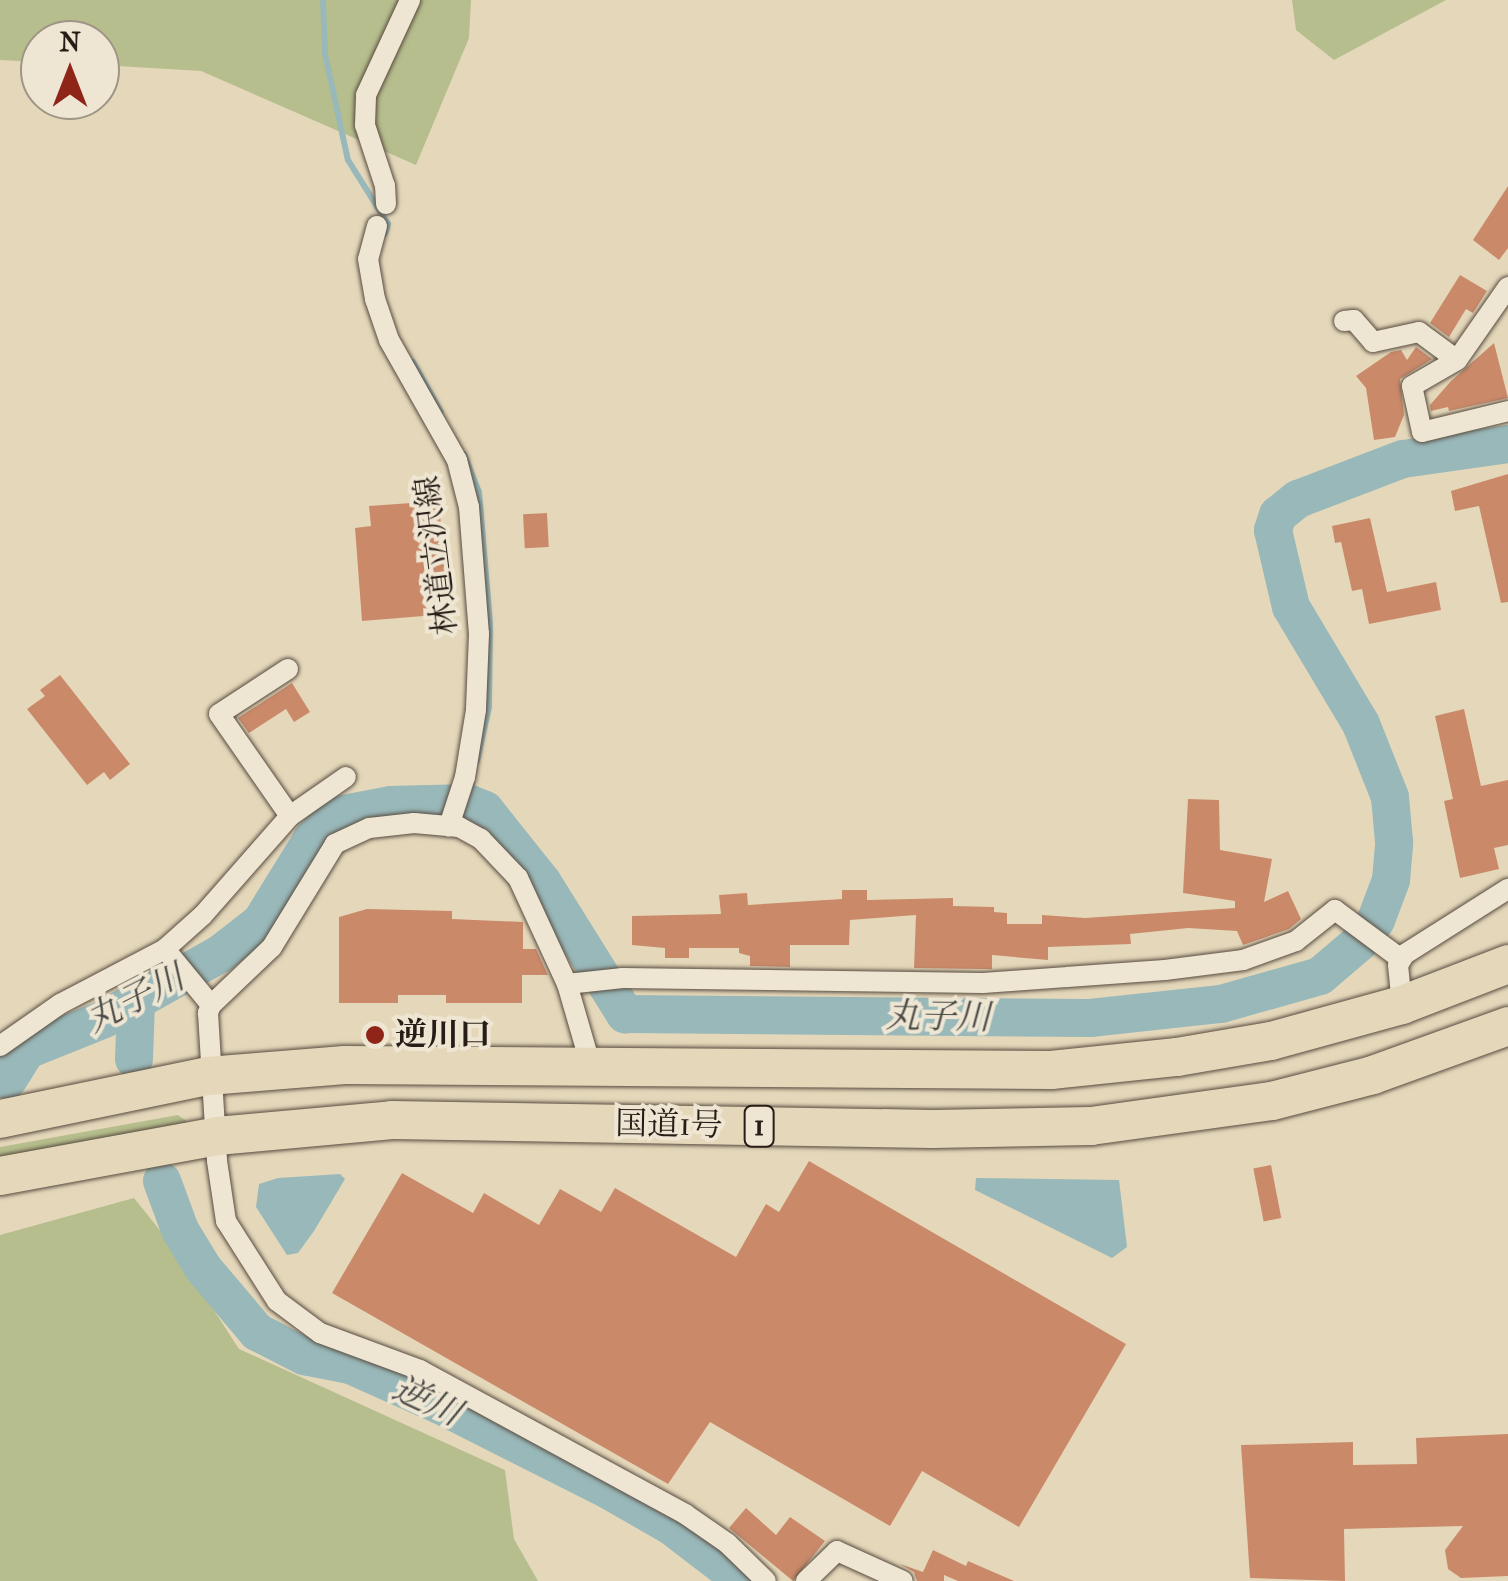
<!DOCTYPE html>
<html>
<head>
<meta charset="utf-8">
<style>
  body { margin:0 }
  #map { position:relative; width:1508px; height:1581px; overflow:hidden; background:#e5d8ba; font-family:"IM FELL French Canon","Noto Serif JP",serif }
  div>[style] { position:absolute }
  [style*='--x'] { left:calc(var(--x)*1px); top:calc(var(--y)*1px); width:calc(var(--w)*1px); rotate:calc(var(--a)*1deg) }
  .green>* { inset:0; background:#b7be8d }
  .water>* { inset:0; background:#99b8b9 }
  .stream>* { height:6px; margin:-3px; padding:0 3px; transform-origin:3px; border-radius:3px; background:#99b8b9 }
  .river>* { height:38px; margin:-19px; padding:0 19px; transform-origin:19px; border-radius:19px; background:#99b8b9 }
  .building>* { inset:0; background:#ca8a6a; transform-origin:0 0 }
  .roads { filter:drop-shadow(0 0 2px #574b40) drop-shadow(0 0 2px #574b40) }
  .street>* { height:20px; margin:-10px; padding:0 10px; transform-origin:10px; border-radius:10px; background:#eee6d2 }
  .highway>* { height:38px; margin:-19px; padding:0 19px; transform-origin:19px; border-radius:19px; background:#e5d8ba }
  .dots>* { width:28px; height:28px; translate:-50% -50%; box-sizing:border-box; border:5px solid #eee6d2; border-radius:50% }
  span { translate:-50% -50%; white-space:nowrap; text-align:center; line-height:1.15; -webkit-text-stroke:8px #eee6d2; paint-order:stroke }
  .shield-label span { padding:2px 8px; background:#eee6d2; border:2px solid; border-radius:8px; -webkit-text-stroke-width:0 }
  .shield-label { font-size:30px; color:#281c17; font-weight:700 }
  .street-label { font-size:32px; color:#281c17 }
  .poi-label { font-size:32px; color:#281c17; font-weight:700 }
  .left { translate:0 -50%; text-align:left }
  .water-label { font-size:35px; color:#4a4b48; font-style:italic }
  .north { position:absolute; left:20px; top:20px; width:100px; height:100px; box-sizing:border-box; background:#eee6d2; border:2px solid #9f9587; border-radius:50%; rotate:0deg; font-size:28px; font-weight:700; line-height:40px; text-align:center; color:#281c17 }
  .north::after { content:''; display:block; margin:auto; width:35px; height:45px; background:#8f2418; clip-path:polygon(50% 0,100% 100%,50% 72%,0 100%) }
</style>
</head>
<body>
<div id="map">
  <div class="green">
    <i style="clip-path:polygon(0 0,471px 0,469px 38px,416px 165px,201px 71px,100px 65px,100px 40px,40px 40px,40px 62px,0 60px)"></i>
    <i style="clip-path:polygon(1292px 0,1446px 0,1334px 60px,1296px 30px)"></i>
    <i style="clip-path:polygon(178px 1115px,189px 1123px,0 1162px,0 1147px)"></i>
    <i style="clip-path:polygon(134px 1198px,171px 1244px,239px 1349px,505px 1470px,514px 1539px,538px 1581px,0 1581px,0 1235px)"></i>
  </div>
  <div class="water">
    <i style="clip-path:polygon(340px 1174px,345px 1179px,314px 1231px,298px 1253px,287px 1255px,256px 1207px,259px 1184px,278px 1178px)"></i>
    <i style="clip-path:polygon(976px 1178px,1119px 1180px,1127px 1247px,1112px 1258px,975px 1190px)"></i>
  </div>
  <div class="stream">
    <i style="--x:323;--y:0;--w:54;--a:87.9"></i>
    <i style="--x:325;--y:54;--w:108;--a:77.8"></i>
    <i style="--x:348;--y:160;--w:75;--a:58"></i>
    <i style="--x:388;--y:224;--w:10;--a:107"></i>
    <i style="--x:413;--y:362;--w:57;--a:60.8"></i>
    <i style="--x:464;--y:454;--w:41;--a:68.5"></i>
    <i style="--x:479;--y:492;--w:132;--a:85.2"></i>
    <i style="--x:490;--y:624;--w:83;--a:90.7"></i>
    <i style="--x:489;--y:707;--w:55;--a:102.5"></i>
    <i style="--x:468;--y:803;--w:20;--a:-79"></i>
  </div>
  <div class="river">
    <i style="--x:134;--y:1059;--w:58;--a:-88"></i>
    <i style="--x:8;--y:1080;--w:36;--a:-58"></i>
    <i style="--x:27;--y:1050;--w:83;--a:-21.9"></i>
    <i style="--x:104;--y:1019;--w:133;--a:-29.3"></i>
    <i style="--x:220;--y:954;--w:52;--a:-38"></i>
    <i style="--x:261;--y:922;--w:97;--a:-58.4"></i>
    <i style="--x:312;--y:839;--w:20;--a:-45"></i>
    <i style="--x:326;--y:825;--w:21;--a:-31"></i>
    <i style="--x:344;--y:814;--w:48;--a:-10.8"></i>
    <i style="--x:391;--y:805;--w:77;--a:-1.5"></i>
    <i style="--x:468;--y:803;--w:18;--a:22"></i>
    <i style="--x:485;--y:810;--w:93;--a:51.5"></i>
    <i style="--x:543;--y:883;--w:155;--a:58"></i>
    <i style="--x:625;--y:1014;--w:465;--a:0.5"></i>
    <i style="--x:1090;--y:1018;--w:132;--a:-6.1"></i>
    <i style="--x:1221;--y:1004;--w:103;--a:-15.8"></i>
    <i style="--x:1320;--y:976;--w:52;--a:-40.4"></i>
    <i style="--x:1360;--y:942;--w:27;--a:-54"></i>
    <i style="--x:1376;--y:920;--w:43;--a:-69.4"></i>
    <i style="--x:1391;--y:880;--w:38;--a:-85"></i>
    <i style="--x:1394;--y:842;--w:45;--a:-95.1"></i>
    <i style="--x:1390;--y:797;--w:79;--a:-111.7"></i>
    <i style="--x:1361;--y:724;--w:136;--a:-120.9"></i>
    <i style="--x:1291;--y:607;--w:79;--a:-103.2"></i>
    <i style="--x:1273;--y:530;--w:16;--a:-72"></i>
    <i style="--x:1278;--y:515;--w:26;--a:-39"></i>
    <i style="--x:1298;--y:499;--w:112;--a:-20.9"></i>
    <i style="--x:1403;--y:459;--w:106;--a:-8.1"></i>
    <i style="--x:162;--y:1181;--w:52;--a:69.8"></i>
    <i style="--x:180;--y:1230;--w:44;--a:58.8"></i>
    <i style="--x:203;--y:1268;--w:84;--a:49.8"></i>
    <i style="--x:257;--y:1332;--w:53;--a:27.1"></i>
    <i style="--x:304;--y:1356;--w:47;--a:11.1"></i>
    <i style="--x:350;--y:1365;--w:98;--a:24"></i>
    <i style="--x:440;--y:1405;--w:191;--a:26.8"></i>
    <i style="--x:610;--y:1491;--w:70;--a:29.8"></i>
    <i style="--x:671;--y:1526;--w:91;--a:37.4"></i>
  </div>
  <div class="building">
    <i style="clip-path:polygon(1508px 186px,1508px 248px,1499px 260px,1473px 240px)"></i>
    <i style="clip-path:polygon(1460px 275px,1487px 291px,1473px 313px,1466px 309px,1449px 337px,1430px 323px)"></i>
    <i style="clip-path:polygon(1494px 343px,1508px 398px,1449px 411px,1448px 407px,1431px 411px,1430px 405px,1451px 381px)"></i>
    <i style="clip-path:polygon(1416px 347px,1432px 359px,1400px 379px,1404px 415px,1395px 437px,1374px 440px,1366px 388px,1356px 376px,1391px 352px,1401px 350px,1407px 360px)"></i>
    <i style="clip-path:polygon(1508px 474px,1508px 602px,1501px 603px,1479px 506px,1455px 511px,1451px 491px)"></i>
    <i style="clip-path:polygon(439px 501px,448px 614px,362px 621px,355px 528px,371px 526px,369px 506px)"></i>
    <i style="left:547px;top:513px;width:34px;height:24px;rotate:87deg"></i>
    <i style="clip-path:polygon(1370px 518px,1387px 592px,1436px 582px,1441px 610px,1369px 624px,1362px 589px,1352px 591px,1341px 542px,1335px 543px,1332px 526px)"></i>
    <i style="clip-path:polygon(60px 675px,130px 764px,110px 780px,104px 772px,87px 785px,27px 709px,45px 696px,40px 690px)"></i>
    <i style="clip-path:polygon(292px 683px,310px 712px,294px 722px,286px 709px,249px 733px,238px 718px)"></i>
    <i style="clip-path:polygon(1464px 709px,1481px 786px,1508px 780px,1508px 845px,1494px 848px,1499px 869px,1460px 878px,1444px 801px,1453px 799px,1435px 716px)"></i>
    <i style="clip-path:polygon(1188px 799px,1219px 800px,1220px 850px,1272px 859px,1264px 902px,1288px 891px,1301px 919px,1289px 929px,1243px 945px,1237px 931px,1188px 928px,1130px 934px,1131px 944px,1048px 947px,1048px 960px,992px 955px,992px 969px,983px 969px,914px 968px,916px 915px,850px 920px,849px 945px,790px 945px,790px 967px,750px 966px,750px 956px,739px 953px,739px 948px,689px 948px,689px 958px,665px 958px,665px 948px,632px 945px,632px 916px,721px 914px,719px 895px,747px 893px,748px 905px,842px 899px,842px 890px,867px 890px,867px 900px,953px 898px,953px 906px,994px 907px,994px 912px,1007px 913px,1007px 924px,1042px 924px,1042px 915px,1085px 918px,1235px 908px,1235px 901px,1183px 893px)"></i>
    <i style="clip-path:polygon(367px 909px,452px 911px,452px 919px,523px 922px,523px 949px,536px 949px,548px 975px,522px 975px,522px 1003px,446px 1003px,446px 995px,398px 995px,398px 1003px,339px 1003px,339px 917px)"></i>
    <i style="clip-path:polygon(809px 1161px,1126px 1344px,1019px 1527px,922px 1471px,890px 1526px,710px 1422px,668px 1484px,332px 1293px,402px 1173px,473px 1213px,484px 1193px,539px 1225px,560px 1189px,601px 1212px,615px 1188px,736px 1257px,766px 1204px,779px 1212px)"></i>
    <i style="left:1271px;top:1165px;width:54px;height:18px;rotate:79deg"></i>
    <i style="clip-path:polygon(1508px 1434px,1508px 1576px,1461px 1578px,1448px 1569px,1445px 1550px,1463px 1526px,1344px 1529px,1345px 1581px,1250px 1578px,1241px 1445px,1353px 1442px,1353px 1465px,1417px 1464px,1416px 1438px)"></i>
    <i style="clip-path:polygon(746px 1508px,776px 1535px,790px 1517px,825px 1541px,793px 1581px,729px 1528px)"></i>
    <i style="clip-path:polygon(933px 1550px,966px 1566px,968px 1561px,1014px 1581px,958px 1581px,944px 1575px,944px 1581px,917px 1581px,914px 1572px,900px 1564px,923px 1572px)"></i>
  </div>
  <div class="roads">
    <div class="street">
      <i style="--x:386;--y:204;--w:18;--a:-93"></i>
      <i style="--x:385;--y:186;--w:64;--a:-108.2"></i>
      <i style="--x:365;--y:125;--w:30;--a:-88"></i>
      <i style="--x:366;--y:95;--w:105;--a:-65.1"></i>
      <i style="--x:377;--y:226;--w:34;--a:105"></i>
      <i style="--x:368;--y:259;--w:41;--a:80.1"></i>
      <i style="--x:375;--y:299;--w:43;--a:71.1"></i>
      <i style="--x:389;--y:340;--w:138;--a:60.5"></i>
      <i style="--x:457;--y:460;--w:49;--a:75.7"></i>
      <i style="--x:469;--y:507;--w:127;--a:85.5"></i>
      <i style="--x:479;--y:634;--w:76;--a:92.3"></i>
      <i style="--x:476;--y:710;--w:68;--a:99.3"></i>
      <i style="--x:465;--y:777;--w:52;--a:108.1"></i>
      <i style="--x:1508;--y:287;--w:89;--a:124.9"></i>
      <i style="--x:1457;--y:360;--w:52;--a:150"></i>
      <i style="--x:1412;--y:386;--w:47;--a:77.7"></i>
      <i style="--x:1422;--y:432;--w:89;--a:-13.7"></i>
      <i style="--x:1344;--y:321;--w:10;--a:-6"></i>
      <i style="--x:1354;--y:320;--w:29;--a:49"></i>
      <i style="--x:1373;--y:342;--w:47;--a:-12.3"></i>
      <i style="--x:1419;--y:332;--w:47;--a:36.4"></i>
      <i style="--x:288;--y:669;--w:82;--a:146.9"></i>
      <i style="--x:219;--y:714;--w:124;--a:55.2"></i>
      <i style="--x:165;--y:949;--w:72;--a:50.6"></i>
      <i style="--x:567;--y:984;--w:56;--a:-6.1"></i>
      <i style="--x:623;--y:978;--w:360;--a:0.8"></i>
      <i style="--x:983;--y:983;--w:182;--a:-4.1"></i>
      <i style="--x:1165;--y:970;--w:79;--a:-7.3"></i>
      <i style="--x:1243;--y:960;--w:56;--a:-19.7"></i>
      <i style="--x:1296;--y:941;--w:50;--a:-38.5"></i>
      <i style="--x:1335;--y:910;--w:82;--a:36.6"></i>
      <i style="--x:1402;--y:1005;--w:40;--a:-95.7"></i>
      <i style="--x:1398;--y:965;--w:13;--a:-58"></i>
      <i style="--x:1405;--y:954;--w:122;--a:-32.3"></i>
      <i style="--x:0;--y:1046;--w:73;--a:-35"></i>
      <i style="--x:60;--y:1004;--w:119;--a:-27.6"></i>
      <i style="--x:165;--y:949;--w:51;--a:-41.8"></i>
      <i style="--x:203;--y:915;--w:132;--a:-48.7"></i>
      <i style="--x:290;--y:816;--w:68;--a:-34.9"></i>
      <i style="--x:590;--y:1063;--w:82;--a:-106.2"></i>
      <i style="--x:567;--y:984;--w:117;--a:-114.8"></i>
      <i style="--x:518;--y:878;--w:54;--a:-133.5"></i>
      <i style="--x:481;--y:839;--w:25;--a:-151"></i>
      <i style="--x:459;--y:827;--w:45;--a:-174.9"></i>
      <i style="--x:414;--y:823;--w:45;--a:173.7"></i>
      <i style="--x:369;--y:828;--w:38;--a:155"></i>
      <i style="--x:335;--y:844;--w:121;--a:121.5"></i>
      <i style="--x:272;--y:947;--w:84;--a:136.4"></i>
      <i style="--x:211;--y:1005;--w:9;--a:111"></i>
      <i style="--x:208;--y:1013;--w:148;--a:86.5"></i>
      <i style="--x:217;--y:1161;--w:61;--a:81.5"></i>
      <i style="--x:226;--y:1221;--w:95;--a:57.5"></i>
      <i style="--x:277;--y:1301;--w:54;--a:36.7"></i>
      <i style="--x:320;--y:1333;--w:107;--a:20.3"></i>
      <i style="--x:420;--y:1370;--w:302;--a:28.5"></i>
      <i style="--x:685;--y:1514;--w:51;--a:34.6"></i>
      <i style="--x:727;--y:1543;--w:54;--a:44.3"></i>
      <i style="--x:806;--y:1581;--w:43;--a:-44.1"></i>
      <i style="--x:837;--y:1551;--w:72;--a:24.4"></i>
    </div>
    <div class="highway">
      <i style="--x:0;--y:1119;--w:212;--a:-11.7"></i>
      <i style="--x:208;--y:1076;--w:137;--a:-4.6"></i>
      <i style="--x:345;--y:1065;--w:706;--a:0.41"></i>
      <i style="--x:1051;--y:1070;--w:127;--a:-5.9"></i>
      <i style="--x:1177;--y:1057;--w:95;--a:-9.7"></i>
      <i style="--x:1271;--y:1041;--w:136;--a:-15.4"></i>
      <i style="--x:1402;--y:1005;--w:114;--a:-21.1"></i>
      <i style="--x:0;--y:1176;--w:221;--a:-10.4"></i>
      <i style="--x:217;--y:1136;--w:176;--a:-5.2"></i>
      <i style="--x:392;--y:1120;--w:541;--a:0.95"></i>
      <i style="--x:933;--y:1129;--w:158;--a:-1.1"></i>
      <i style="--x:1091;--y:1126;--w:183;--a:-7.9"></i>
      <i style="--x:1272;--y:1101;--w:104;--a:-14.4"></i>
      <i style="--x:1373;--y:1075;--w:144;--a:-19.9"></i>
    </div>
  </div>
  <div class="dots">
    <i style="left:375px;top:1035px;background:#8f2418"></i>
  </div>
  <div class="shield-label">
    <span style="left:759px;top:1126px">1</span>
  </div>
  <div class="street-label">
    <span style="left:437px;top:555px;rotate:-97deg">林道立沢線</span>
    <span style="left:669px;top:1125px;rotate:1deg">国道1号</span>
  </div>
  <div class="poi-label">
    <span class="left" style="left:395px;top:1035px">逆川口</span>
  </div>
  <div class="water-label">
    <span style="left:135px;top:999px;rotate:-27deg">丸子川</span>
    <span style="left:938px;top:1017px;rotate:1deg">丸子川</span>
    <span style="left:427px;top:1401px;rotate:25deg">逆川</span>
  </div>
  <div class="north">N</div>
</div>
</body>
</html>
